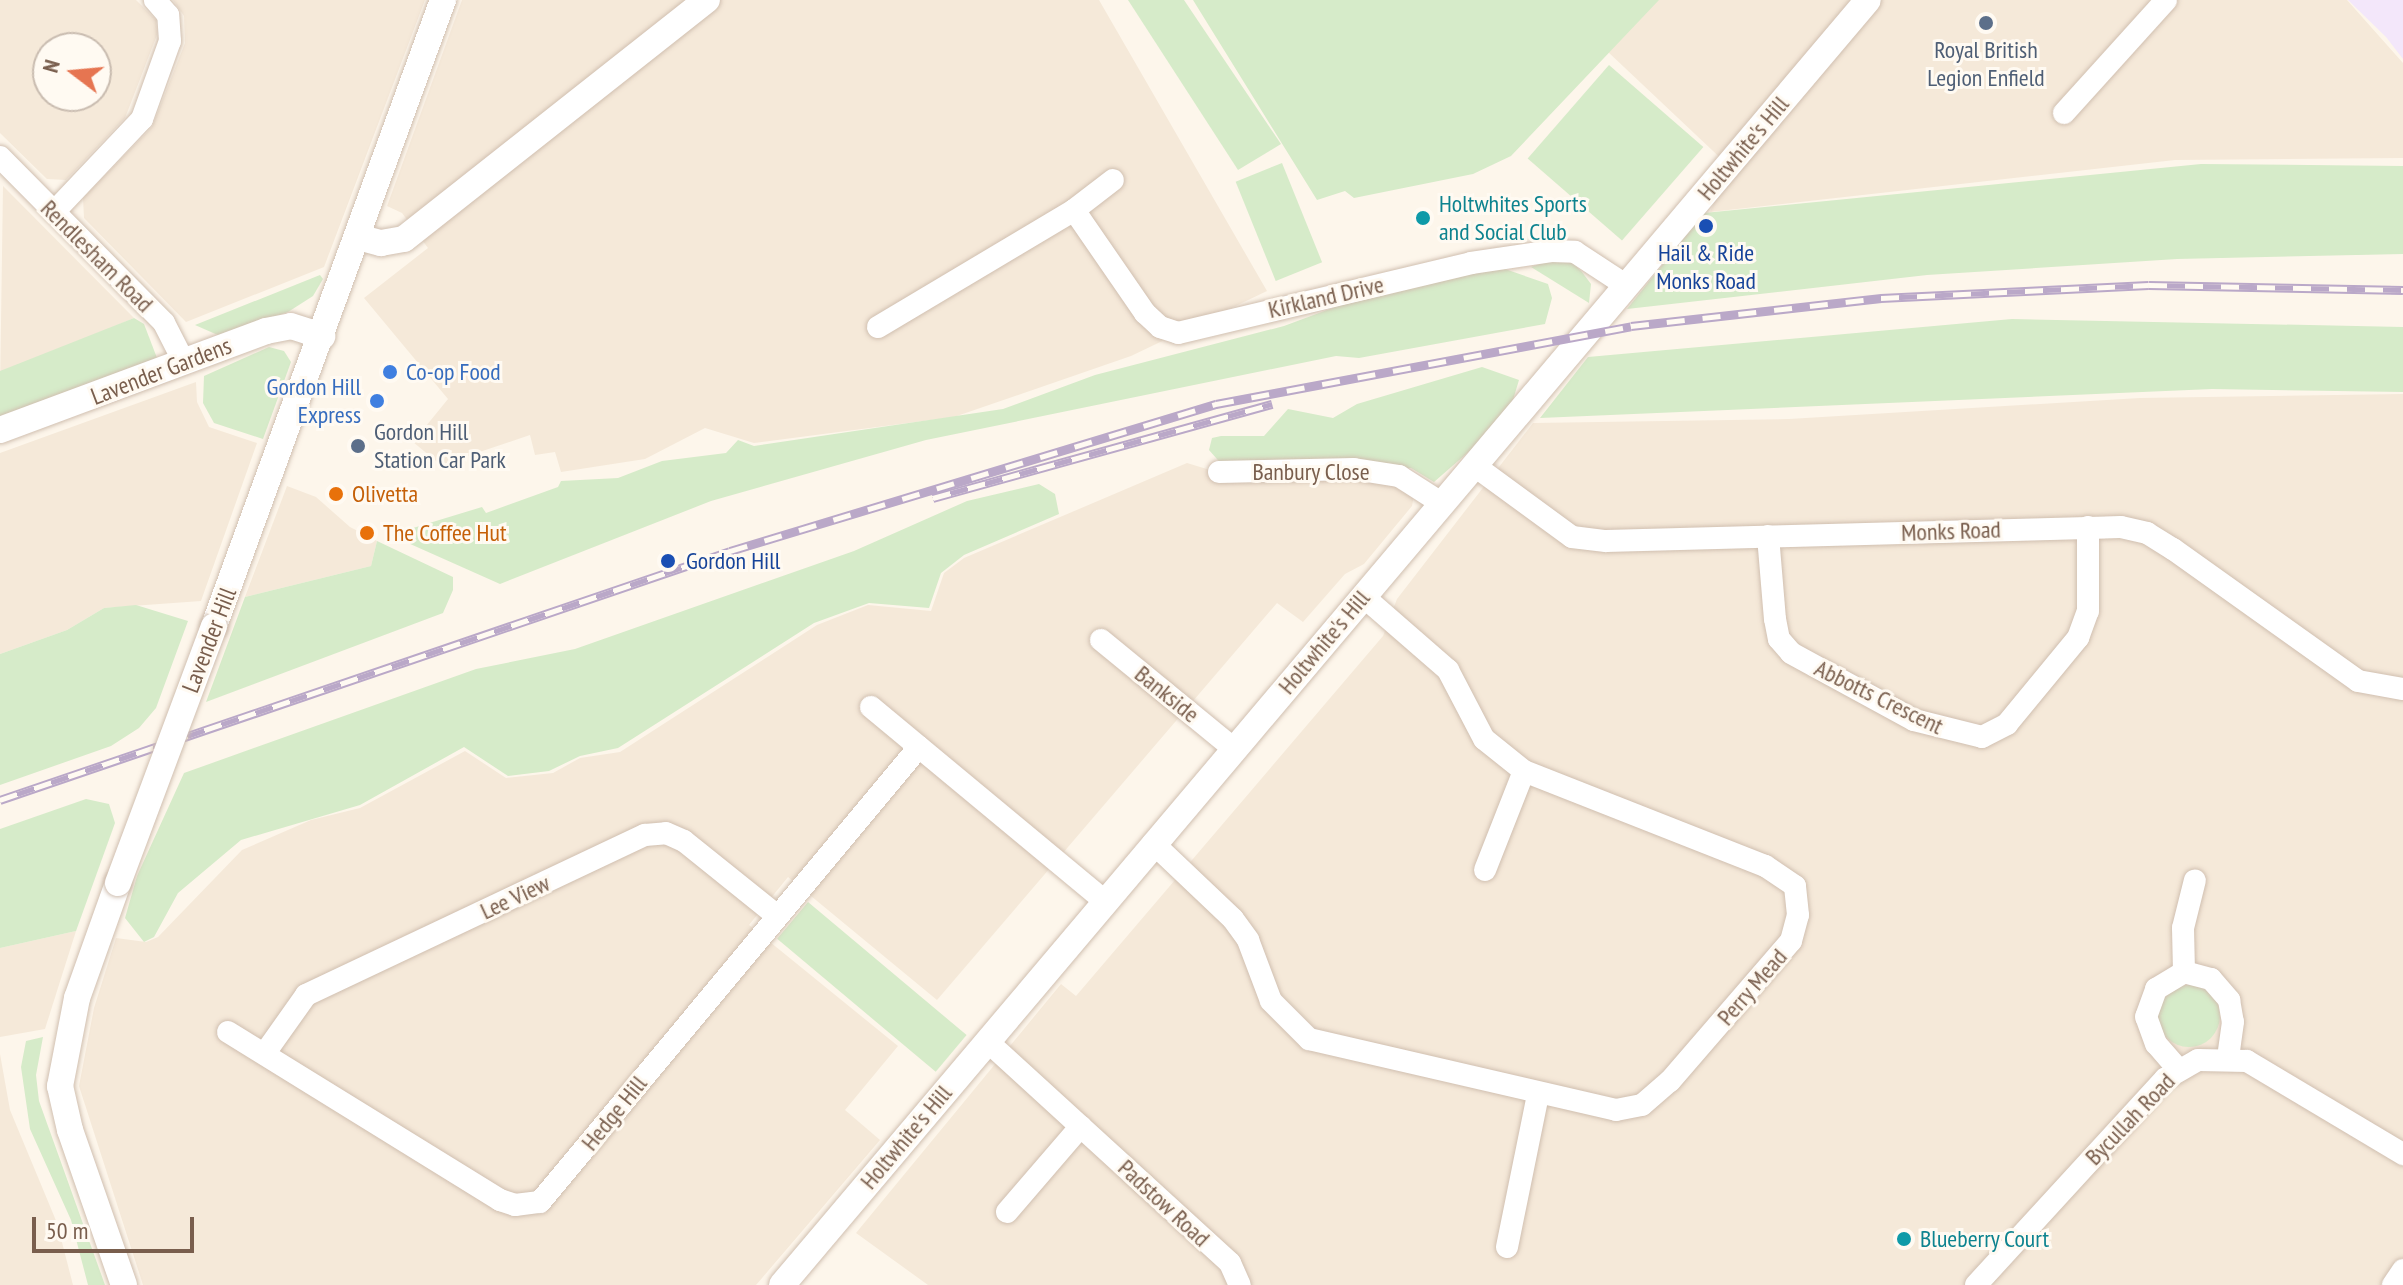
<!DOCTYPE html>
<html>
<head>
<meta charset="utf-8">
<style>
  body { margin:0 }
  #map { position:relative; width:2403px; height:1285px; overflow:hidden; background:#fdf6eb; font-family:"PT Sans Narrow",sans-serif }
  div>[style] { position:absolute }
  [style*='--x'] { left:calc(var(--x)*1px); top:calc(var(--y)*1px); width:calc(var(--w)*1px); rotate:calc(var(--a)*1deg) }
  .residential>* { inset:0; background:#f5e9d9 }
  .education>* { inset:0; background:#f3e7fa }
  .green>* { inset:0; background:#d6ebc9; transform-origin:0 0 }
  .round { border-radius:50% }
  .roads { filter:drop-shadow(0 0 2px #d0bfb0) drop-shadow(0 0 2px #d0bfb0) }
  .minor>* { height:22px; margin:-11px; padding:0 11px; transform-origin:11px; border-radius:11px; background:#fff }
  .tertiary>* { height:26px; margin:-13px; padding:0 13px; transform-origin:13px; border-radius:13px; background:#fff }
  .rail>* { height:9px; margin-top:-4.5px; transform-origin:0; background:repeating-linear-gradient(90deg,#fffaf2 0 18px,#baa8c8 0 36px); box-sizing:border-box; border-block:2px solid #baa8c8 }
  .bridges { filter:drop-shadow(0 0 2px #d0bfb0) drop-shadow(0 0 2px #d0bfb0) }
  .tertiary-bridge>* { height:26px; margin:-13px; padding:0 13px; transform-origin:13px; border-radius:13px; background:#fff }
  .dots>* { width:22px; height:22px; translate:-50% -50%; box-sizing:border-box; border:4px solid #fffaf2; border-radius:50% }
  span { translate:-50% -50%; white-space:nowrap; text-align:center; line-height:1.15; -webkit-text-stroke:6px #fffaf2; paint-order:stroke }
  .service-label { font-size:24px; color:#4e5e75 }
  .left { translate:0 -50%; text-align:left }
  .street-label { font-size:24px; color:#795e4d }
  .culture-label { font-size:24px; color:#0d838f }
  .transit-label { font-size:24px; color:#164399 }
  .shop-label { font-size:24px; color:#366cbe }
  .right { translate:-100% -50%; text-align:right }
  .food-label { font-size:24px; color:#c56008 }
  .north { position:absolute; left:32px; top:32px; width:80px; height:80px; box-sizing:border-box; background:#fffaf2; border:2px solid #c9bcb0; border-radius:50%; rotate:286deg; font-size:22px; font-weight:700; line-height:32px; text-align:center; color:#795e4d }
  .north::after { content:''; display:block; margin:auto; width:28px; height:36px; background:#e67551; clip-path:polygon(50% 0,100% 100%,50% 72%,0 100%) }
  .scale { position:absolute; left:32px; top:1217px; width:162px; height:36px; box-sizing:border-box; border:4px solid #795e4d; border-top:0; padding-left:10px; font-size:24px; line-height:28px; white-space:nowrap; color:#795e4d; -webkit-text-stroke:6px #fffaf2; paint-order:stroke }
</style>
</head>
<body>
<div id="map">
  <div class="residential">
    <i style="clip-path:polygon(evenodd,0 0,136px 0,156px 20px,157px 35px,125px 118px,66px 180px,47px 179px,0 133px,0 0,48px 48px,96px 48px,96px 96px,48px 96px,48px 48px)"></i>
    <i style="clip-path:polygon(173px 0,425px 0,324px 267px,186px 322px,84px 218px,83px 198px,152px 127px,185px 43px,184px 16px)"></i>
    <i style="clip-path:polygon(462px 0,1099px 0,1267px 291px,1131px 356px,954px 417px,754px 443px,705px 428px,645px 459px,561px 472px,555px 452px,535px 455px,530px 435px,441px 465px,413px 442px,448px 399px,364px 298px,428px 248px,402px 213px,387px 206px)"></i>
    <i style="clip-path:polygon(1657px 0,2347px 0,2403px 63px,2403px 158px,2175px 160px,1710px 212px,1730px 167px,1607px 51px)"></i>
    <i style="clip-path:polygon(3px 186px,134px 318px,30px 362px,0 392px)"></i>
    <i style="clip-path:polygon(196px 382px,197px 402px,209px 427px,257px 443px,201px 601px,104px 608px,67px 630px,0 654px,0 453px)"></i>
    <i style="clip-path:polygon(2403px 394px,2403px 1285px,928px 1285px,856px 1233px,1061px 984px,1076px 996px,1383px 636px,1397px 599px,1533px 423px,1789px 419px,2140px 398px)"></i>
    <i style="clip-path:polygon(1187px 463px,1220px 473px,1382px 481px,1414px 495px,1412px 506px,1364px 564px,1345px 574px,1303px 622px,1277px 603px,937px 1000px,788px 877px,749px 925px,898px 1046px,845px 1110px,880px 1140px,756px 1285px,143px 1285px,79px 1086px,94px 1008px,116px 938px,146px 942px,158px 937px,242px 850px,311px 820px,360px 808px,465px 751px,506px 778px,553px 773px,580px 758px,620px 752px,817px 625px,868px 605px,931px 611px,944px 573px,964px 558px)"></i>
    <i style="clip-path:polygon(287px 486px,316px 497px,350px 527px,377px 541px,371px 566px,245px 597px)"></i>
    <i style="clip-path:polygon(76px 931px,45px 1029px,0 1037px,0 948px)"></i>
    <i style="clip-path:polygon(0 1054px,10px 1110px,57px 1223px,73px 1285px,0 1285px)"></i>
  </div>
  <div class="education">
    <i style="clip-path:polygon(2348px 0,2403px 0,2403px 59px,2386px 37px)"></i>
  </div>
  <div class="green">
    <i style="clip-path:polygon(1128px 0,1184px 0,1281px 144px,1238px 170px)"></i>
    <i style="clip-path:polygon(1193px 0,1659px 0,1511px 156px,1473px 174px,1354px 198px,1345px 191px,1317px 200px)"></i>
    <i style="left:1609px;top:65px;width:125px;height:124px;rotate:41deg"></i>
    <i style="left:1282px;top:163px;width:107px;height:50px;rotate:68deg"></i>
    <i style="clip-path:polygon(2201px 164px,2403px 166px,2403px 254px,2177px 259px,1927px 275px,1627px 309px,1704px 213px)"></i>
    <i style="clip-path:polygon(1551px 260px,1572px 262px,1582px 272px,1591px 284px,1589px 303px,1531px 267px)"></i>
    <i style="clip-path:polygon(1505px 269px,1548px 284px,1552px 298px,1545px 324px,1359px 358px,1336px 356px,926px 440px,711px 501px,500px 584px,390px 535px,482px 507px,486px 513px,558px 487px,561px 481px,618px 478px,662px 461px,726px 453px,738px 440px,754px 446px,1003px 409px,1095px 375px,1284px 326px,1362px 297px,1446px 276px)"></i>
    <i style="clip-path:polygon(320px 275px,323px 279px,313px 296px,288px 312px,220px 336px,195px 325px)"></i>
    <i style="clip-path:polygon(134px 318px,144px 324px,157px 358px,152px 365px,0 418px,0 371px)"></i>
    <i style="clip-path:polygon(2012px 319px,2403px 327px,2403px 392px,2212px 389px,1540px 418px,1588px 357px)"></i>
    <i style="clip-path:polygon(269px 347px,284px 351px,291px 362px,263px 439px,214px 423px,203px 403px,204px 376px)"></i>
    <i style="clip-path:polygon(1482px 367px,1519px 380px,1513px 400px,1473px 448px,1434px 482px,1411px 468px,1224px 467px,1209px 450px,1212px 438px,1221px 436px,1264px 436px,1288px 409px,1333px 418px,1357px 404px)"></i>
    <i style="clip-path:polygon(1039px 484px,1055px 494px,1059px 514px,964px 555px,941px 573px,929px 608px,869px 603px,814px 623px,618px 748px,580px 756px,549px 771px,508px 776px,464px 747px,360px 805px,241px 840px,178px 893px,154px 937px,144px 942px,125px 918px,137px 876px,184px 773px,476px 669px,575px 649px,854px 551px,967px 501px)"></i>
    <i style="clip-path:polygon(377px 541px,453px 577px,453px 590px,443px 613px,206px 702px,245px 597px,371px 566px)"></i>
    <i style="clip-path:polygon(136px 605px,188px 621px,156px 708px,139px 728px,111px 746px,0 785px,0 654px,67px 630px,104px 608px)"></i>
    <i style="clip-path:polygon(86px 799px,109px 804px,115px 823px,76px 931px,0 948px,0 829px)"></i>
    <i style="left:808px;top:902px;width:207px;height:48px;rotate:40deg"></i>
    <i class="round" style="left:2158px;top:985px;width:62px;height:62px"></i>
    <i style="clip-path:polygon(43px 1037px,36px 1075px,39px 1101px,105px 1285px,88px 1285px,71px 1220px,30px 1129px,21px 1067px,26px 1041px)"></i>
  </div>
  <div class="roads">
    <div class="minor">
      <i style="--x:2064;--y:113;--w:152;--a:-47.9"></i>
      <i style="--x:0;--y:157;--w:233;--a:45.3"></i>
      <i style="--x:164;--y:323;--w:44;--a:62.9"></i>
      <i style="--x:1074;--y:210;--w:49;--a:-37.6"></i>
      <i style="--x:54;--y:212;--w:128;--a:-46.6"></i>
      <i style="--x:142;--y:119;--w:83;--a:-70.3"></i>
      <i style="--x:170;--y:41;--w:26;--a:-94"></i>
      <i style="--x:168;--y:15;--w:20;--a:-131"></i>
      <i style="--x:878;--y:327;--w:228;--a:-30.8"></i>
      <i style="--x:1074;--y:210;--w:125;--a:55.4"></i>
      <i style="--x:1145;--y:313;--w:21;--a:43"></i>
      <i style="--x:1160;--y:327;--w:19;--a:18"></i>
      <i style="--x:1178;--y:333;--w:301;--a:-13.4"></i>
      <i style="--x:1471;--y:263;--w:81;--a:-8.5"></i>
      <i style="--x:1551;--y:251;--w:24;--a:2"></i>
      <i style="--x:1575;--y:252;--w:62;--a:33.2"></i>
      <i style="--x:1475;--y:466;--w:120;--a:36.2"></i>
      <i style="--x:1572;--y:537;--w:34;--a:7"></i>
      <i style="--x:1606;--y:541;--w:515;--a:-1.56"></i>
      <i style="--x:2121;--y:527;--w:27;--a:13"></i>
      <i style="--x:2147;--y:533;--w:31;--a:32"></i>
      <i style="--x:2173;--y:549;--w:227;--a:35.5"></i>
      <i style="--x:2358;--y:681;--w:46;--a:10.1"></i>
      <i style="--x:1219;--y:472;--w:135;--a:-1.3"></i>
      <i style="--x:1354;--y:469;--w:46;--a:8.8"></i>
      <i style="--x:1399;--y:476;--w:52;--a:32.5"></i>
      <i style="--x:1768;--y:536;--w:83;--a:85.2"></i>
      <i style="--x:1775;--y:619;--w:20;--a:79"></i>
      <i style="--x:1779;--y:639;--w:18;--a:49"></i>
      <i style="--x:1791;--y:653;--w:140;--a:28.6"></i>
      <i style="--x:1914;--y:720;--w:70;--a:14"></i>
      <i style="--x:1982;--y:737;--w:28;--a:-27"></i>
      <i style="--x:2007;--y:724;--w:112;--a:-50.5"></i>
      <i style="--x:2078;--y:638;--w:29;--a:-70"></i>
      <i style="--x:2088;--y:611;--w:84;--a:-90"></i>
      <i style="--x:1101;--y:640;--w:172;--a:39.3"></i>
      <i style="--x:871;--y:707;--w:304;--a:39.7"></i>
      <i style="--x:1153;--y:843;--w:110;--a:43.5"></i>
      <i style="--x:1233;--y:919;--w:26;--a:54"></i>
      <i style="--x:1248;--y:940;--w:65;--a:69.3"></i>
      <i style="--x:1271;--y:1001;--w:54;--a:45"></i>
      <i style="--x:1309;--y:1039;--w:315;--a:13"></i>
      <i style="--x:1616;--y:1110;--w:26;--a:-11"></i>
      <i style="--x:1642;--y:1105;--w:37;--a:-41"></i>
      <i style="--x:1670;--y:1081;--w:185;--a:-49.2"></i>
      <i style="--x:1791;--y:941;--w:27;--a:-75"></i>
      <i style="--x:1798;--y:915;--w:29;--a:-96"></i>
      <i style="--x:1795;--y:886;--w:36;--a:-146"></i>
      <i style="--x:1765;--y:866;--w:259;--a:-158.5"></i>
      <i style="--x:1524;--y:771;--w:51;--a:-141.3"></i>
      <i style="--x:1484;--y:739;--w:78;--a:-117.6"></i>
      <i style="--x:1448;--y:670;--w:113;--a:-139"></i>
      <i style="--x:1485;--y:870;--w:106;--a:-68.5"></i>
      <i style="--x:2184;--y:972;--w:44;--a:-91.3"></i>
      <i style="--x:2183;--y:928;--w:49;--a:-76"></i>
      <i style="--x:228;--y:1032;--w:320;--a:31.7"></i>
      <i style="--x:500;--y:1200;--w:16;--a:18"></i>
      <i style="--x:515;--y:1205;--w:25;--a:-7"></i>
      <i style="--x:540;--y:1202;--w:592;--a:-50.21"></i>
      <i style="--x:987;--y:1041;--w:329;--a:42.4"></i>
      <i style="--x:1230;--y:1263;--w:24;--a:66"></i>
      <i style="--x:265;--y:1053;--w:71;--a:-54.7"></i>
      <i style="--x:306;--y:995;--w:375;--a:-25.3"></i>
      <i style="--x:645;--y:835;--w:21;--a:-5"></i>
      <i style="--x:666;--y:833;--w:20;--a:24"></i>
      <i style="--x:684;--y:841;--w:118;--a:38.8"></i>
      <i style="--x:2178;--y:1069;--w:33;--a:-131"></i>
      <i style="--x:2156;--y:1044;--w:29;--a:-110"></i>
      <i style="--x:2146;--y:1017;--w:30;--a:-70"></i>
      <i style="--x:2156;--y:989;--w:33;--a:-31"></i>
      <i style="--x:2184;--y:972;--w:28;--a:15"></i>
      <i style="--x:2211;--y:979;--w:28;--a:49"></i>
      <i style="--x:2229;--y:1000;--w:22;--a:80"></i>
      <i style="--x:2233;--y:1022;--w:35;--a:98"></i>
      <i style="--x:1007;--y:1212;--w:113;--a:-49.3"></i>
      <i style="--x:1507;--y:1247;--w:155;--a:-78.5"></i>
      <i style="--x:1976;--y:1285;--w:280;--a:-47.5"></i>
      <i style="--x:2165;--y:1079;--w:38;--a:-30"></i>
      <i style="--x:2198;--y:1060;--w:49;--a:1.2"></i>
      <i style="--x:2247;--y:1061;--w:182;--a:30.8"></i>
      <i style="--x:2393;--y:1285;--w:18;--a:-56"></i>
    </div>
    <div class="tertiary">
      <i style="--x:358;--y:237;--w:24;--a:15"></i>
      <i style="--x:381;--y:243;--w:23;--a:-10"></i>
      <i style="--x:404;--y:239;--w:386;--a:-38.3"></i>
      <i style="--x:0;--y:430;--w:284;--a:-20.4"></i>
      <i style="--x:266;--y:331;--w:25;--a:-11"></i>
      <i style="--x:291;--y:326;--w:33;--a:18"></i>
      <i style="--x:214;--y:626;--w:667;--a:-69.91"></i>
      <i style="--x:118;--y:883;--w:122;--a:109.6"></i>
      <i style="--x:77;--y:998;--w:90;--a:100.9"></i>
      <i style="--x:60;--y:1086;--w:45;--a:77.2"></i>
      <i style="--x:70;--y:1130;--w:164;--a:70.8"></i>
      <i style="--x:782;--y:1285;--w:1682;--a:-49.8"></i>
    </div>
  </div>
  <div class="rail">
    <i style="--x:933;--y:498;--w:352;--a:-15.5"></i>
    <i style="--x:0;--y:800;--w:771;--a:-18.83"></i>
    <i style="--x:730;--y:551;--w:508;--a:-16.83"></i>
    <i style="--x:1216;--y:404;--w:422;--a:-10.6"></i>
    <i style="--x:1631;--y:326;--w:252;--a:-6.4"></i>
    <i style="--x:1881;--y:298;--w:268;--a:-2.8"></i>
    <i style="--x:2149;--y:285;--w:254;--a:1.1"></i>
  </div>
  <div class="bridges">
    <div class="tertiary-bridge">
      <i style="--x:118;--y:883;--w:274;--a:-69.5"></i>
    </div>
  </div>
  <div class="dots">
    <i style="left:1986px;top:23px;background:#5c6f8a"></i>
    <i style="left:1423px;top:218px;background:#0f9aa8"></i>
    <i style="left:1706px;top:226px;background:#1a4fb4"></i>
    <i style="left:390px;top:372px;background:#3f7fe0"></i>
    <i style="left:377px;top:401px;background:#3f7fe0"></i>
    <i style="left:358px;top:446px;background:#5c6f8a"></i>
    <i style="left:336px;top:494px;background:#e8710a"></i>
    <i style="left:367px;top:533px;background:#e8710a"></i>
    <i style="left:668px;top:561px;background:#1a4fb4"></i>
    <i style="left:1904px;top:1239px;background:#0f9aa8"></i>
  </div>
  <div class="service-label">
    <span style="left:1986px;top:64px">Royal British<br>Legion Enfield</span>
    <span class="left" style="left:374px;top:446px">Gordon Hill<br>Station Car Park</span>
  </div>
  <div class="street-label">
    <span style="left:1743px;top:148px;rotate:-50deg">Holtwhite's Hill</span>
    <span style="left:97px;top:256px;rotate:45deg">Rendlesham Road</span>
    <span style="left:1326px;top:297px;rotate:-13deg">Kirkland Drive</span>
    <span style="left:161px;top:371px;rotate:-21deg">Lavender Gardens</span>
    <span style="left:1311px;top:472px">Banbury Close</span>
    <span style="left:1951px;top:531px;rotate:-2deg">Monks Road</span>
    <span style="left:209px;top:640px;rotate:-69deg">Lavender Hill</span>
    <span style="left:1324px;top:642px;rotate:-50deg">Holtwhite's Hill</span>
    <span style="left:1167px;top:694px;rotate:39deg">Bankside</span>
    <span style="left:1879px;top:697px;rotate:26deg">Abbotts Crescent</span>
    <span style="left:515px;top:897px;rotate:-25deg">Lee View</span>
    <span style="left:1752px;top:987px;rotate:-49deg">Perry Mead</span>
    <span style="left:614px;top:1113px;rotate:-51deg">Hedge Hill</span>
    <span style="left:2130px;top:1119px;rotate:-46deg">Bycullah Road</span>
    <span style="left:906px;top:1137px;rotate:-50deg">Holtwhite's Hill</span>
    <span style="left:1164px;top:1203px;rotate:43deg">Padstow Road</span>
  </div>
  <div class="culture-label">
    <span class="left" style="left:1439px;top:218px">Holtwhites Sports<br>and Social Club</span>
    <span class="left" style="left:1920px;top:1239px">Blueberry Court</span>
  </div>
  <div class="transit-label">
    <span style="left:1706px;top:267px">Hail &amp; Ride<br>Monks Road</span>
    <span class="left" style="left:686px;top:561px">Gordon Hill</span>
  </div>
  <div class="shop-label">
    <span class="left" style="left:406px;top:372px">Co-op Food</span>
    <span class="right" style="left:361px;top:401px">Gordon Hill<br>Express</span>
  </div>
  <div class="food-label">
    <span class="left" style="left:352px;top:494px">Olivetta</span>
    <span class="left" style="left:383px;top:533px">The Coffee Hut</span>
  </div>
  <div class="north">N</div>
  <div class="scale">50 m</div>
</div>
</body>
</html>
